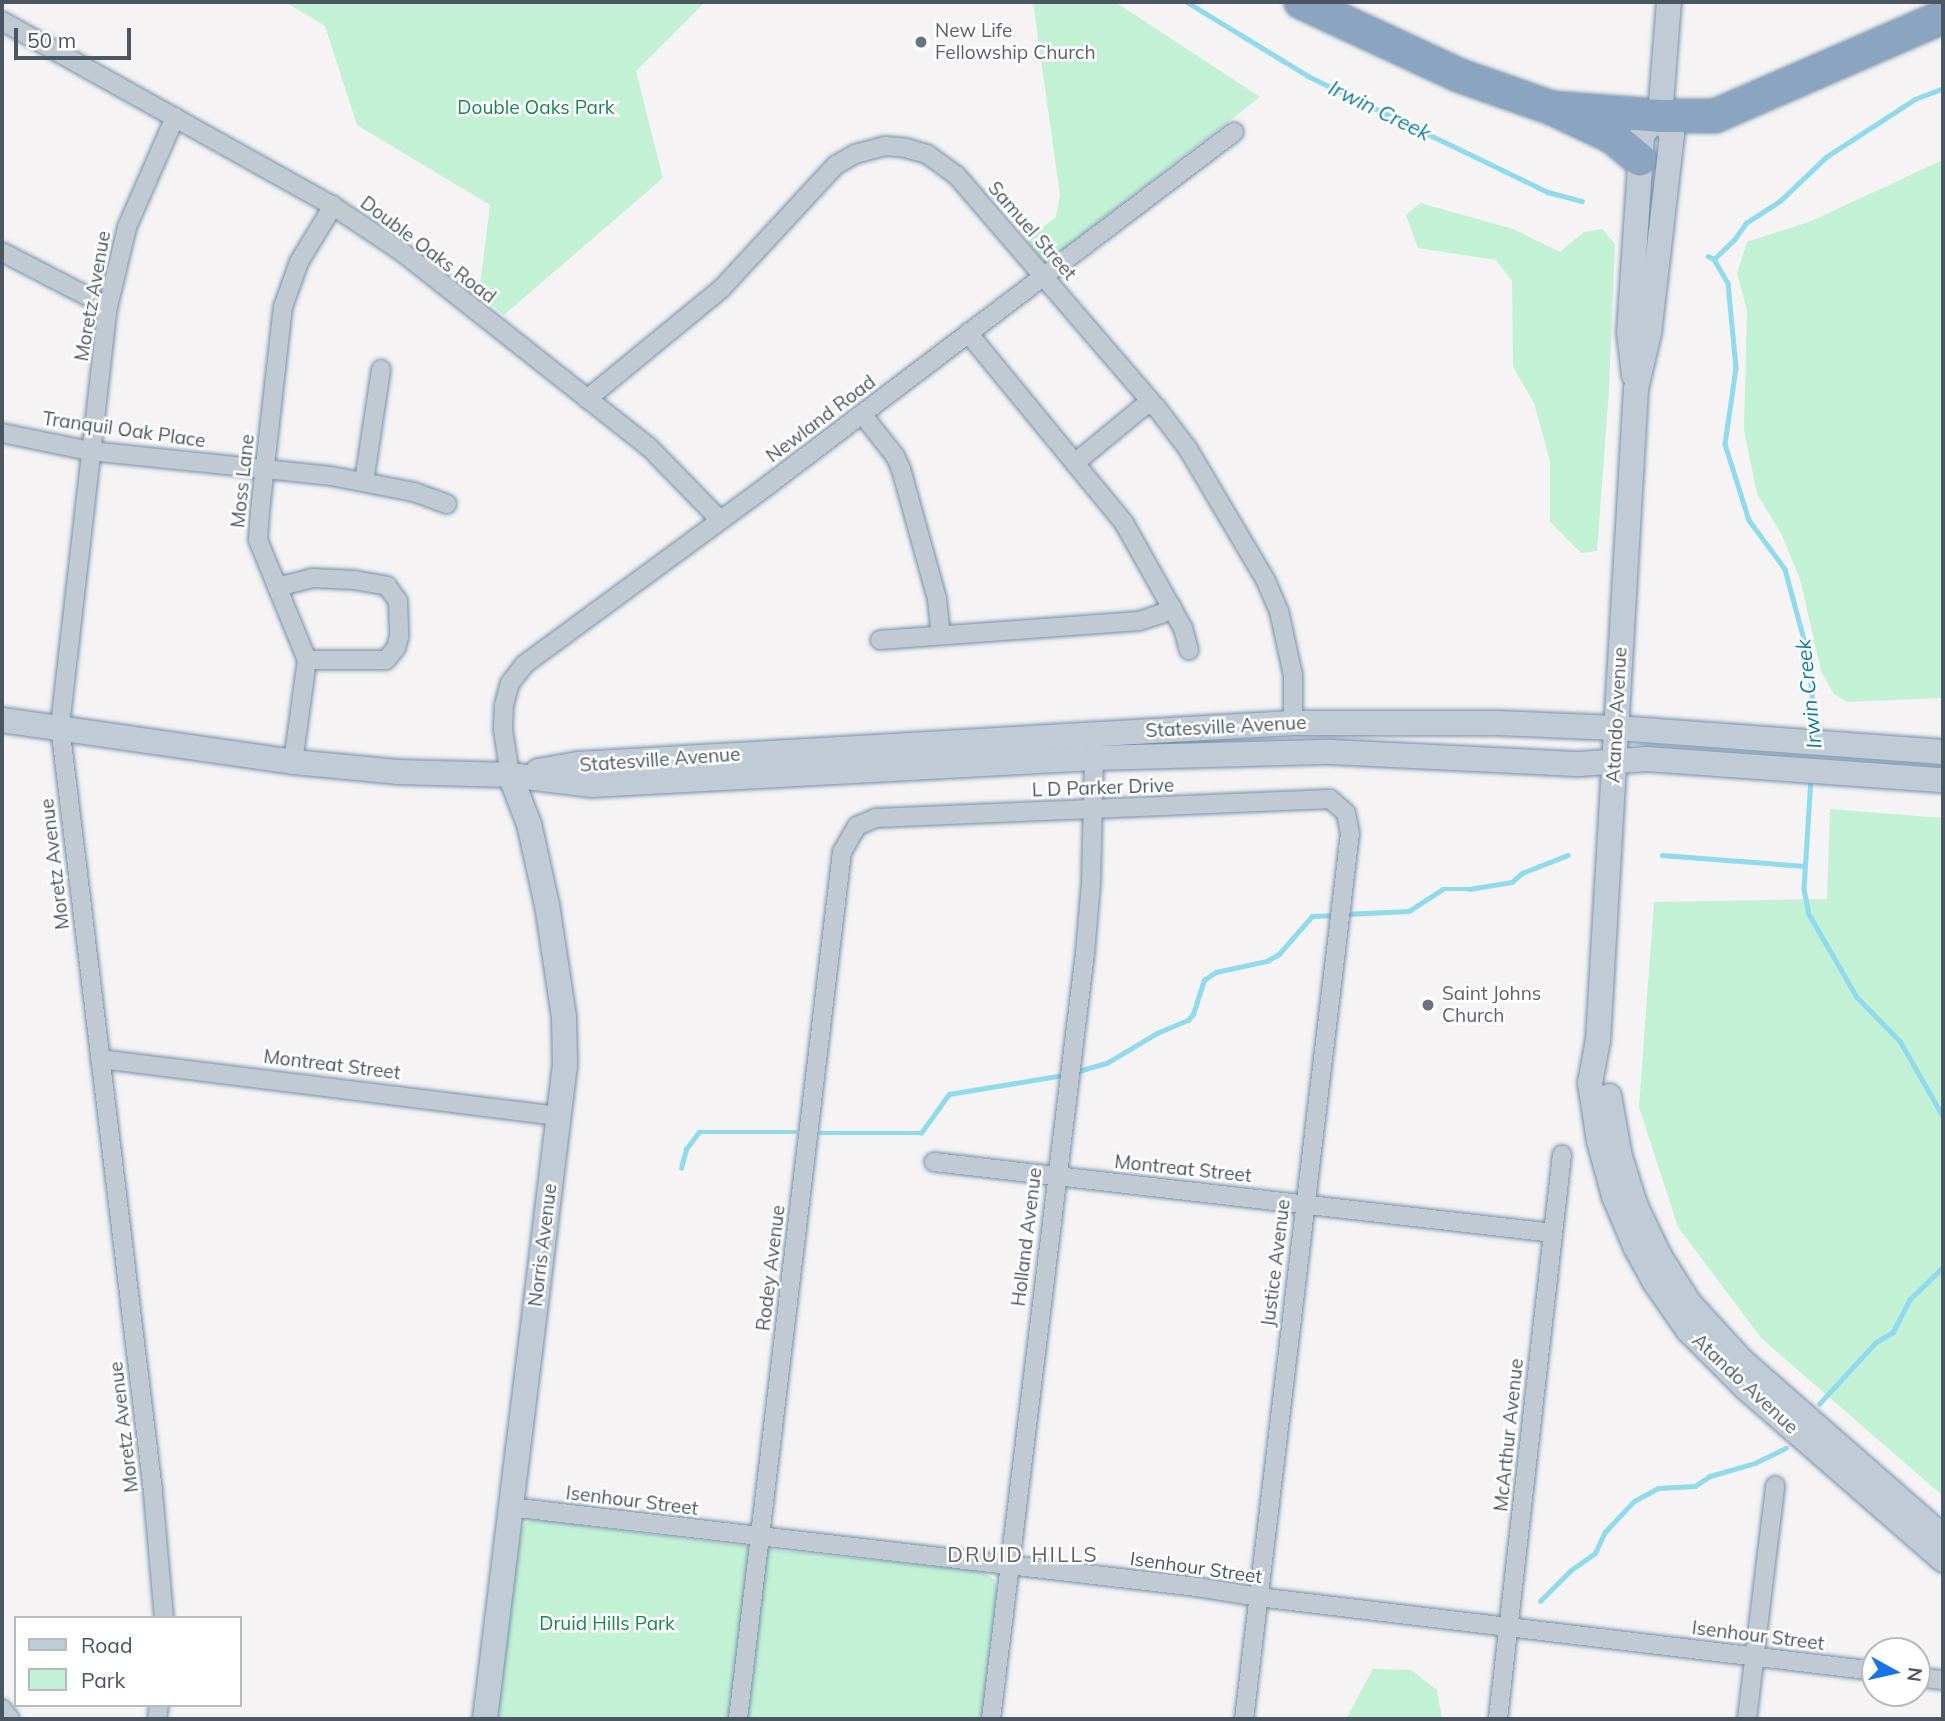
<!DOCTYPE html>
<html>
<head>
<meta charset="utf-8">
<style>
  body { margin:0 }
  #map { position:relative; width:1945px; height:1721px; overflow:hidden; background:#f5f3f3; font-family:Mulish,sans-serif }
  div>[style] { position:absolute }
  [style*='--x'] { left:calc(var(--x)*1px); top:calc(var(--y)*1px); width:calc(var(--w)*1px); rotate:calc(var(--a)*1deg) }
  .green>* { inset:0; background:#c3f1d5 }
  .stream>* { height:4.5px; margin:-2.25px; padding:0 2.25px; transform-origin:2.25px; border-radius:2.25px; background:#90daee }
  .roads { filter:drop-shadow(0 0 2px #7690ad) drop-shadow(0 0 2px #7690ad) }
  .street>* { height:18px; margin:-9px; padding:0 9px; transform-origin:9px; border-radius:9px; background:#c1cad2 }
  .secondary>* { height:24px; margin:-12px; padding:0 12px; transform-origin:12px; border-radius:12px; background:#c1cbd6 }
  .highway>* { height:32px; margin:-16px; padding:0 16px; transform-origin:16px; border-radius:16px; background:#8ba5c1 }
  .dots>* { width:19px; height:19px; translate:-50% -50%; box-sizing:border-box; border:4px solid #fff; border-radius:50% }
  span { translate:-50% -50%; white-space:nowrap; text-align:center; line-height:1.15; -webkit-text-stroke:5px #fff; paint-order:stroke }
  .worship-label { font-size:19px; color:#5b616d }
  .left { translate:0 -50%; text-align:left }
  .park-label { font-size:19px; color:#17864f }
  .street-label { font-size:19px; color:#4a5661 }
  .water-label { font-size:21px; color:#0c7c9b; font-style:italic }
  .neighbourhood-label { font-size:21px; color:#5f6368; letter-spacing:2px }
  .frame { position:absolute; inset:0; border:4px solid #4a5661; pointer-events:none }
  .legend { position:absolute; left:14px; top:1616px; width:228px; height:91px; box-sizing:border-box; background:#fff; border:2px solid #b7bbc0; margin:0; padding:9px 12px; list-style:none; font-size:21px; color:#4a5661 }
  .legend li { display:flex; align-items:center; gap:14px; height:35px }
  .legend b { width:35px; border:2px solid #b7bbc0 }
  .north { position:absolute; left:1861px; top:1637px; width:70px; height:70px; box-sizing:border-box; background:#fff; border:2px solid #b7bbc0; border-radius:50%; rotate:98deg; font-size:19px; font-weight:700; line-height:28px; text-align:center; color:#4a5661 }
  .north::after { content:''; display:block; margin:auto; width:24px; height:32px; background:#1a73e8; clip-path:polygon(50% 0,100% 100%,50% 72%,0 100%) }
  .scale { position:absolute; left:14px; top:28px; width:117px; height:32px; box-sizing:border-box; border:4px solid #4a5661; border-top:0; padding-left:9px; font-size:21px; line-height:24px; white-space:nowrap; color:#4a5661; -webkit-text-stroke:5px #fff; paint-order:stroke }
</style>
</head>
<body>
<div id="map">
  <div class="green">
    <i style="clip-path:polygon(285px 2px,705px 2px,636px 71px,663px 178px,504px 315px,479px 294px,490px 205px,357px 125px,325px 26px)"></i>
    <i style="clip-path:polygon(1033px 2px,1115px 2px,1260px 97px,1044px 264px,1026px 240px,1056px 217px,1060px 195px)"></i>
    <i style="clip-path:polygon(1943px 160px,1943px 698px,1847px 702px,1834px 694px,1821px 671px,1800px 579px,1781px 533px,1757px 494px,1744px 430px,1747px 310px,1737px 273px,1747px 242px,1809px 222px)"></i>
    <i style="clip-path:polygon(1420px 203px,1513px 229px,1560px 252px,1584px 232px,1602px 229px,1615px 244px,1609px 390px,1597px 551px,1581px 553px,1550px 522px,1550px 461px,1534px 403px,1513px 367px,1512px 281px,1496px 260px,1418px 248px,1406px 215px)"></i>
    <i style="clip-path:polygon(1830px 809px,1943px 818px,1943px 1496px,1761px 1338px,1678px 1227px,1639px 1107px,1654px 902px,1827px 899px)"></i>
    <i style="clip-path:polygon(531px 1519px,776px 1550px,982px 1571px,995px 1580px,997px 1591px,982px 1719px,497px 1719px,519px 1530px)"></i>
    <i style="clip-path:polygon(1373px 1669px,1411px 1670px,1437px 1690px,1442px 1719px,1346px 1719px)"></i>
  </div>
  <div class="stream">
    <i style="--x:1187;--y:2;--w:142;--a:31.4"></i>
    <i style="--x:1308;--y:76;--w:267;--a:25.8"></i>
    <i style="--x:1548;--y:192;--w:35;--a:15"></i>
    <i style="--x:1708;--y:256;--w:7;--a:27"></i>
    <i style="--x:1714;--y:259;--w:28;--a:60"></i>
    <i style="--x:1728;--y:283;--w:85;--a:84.6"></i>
    <i style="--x:1736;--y:368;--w:77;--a:98.2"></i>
    <i style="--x:1725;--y:444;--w:80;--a:72.5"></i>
    <i style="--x:1749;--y:520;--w:61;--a:53.7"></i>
    <i style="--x:1785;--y:569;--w:88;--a:74.9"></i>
    <i style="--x:1808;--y:654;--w:81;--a:84.4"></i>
    <i style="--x:1714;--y:259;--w:28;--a:-44"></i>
    <i style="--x:1734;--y:240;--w:21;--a:-55"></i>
    <i style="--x:1746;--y:223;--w:40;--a:-32.9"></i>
    <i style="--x:1780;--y:201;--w:64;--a:-43.7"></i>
    <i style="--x:1826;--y:157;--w:106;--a:-33.1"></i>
    <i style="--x:1915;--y:99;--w:30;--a:-21"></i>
    <i style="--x:1811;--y:778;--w:111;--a:93.6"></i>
    <i style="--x:1804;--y:889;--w:25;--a:79"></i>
    <i style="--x:1809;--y:914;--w:96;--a:60"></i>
    <i style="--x:1857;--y:997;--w:62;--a:45.7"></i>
    <i style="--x:1900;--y:1041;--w:86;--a:60.2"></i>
    <i style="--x:1662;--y:855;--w:143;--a:4.4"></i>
    <i style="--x:1345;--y:914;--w:64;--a:-2.7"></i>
    <i style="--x:1409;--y:911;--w:40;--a:-32.9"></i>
    <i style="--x:1443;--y:889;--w:26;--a:0"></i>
    <i style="--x:1469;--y:889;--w:44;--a:-9.2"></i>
    <i style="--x:1512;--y:882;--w:13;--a:-42"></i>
    <i style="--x:1522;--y:873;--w:49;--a:-21.4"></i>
    <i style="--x:1075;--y:1072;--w:33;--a:-16"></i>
    <i style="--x:1107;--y:1063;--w:58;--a:-31"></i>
    <i style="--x:1157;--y:1033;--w:34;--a:-23"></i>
    <i style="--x:1188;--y:1020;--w:8;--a:-50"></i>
    <i style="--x:1193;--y:1014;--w:36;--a:-72"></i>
    <i style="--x:1204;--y:980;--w:14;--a:-34"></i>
    <i style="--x:1216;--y:972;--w:52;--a:-12.2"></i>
    <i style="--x:1267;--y:961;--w:14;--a:-30"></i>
    <i style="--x:1279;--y:954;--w:50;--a:-49"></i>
    <i style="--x:1312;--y:916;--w:25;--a:-2"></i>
    <i style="--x:821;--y:1133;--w:100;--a:0"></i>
    <i style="--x:921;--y:1133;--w:48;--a:-54.3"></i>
    <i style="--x:949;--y:1094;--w:117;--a:-9.4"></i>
    <i style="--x:681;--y:1168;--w:20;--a:-75"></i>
    <i style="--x:686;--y:1149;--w:21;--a:-53"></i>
    <i style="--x:699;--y:1132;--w:96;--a:0"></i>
    <i style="--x:1819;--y:1404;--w:84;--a:-47.4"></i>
    <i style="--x:1876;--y:1342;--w:20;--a:-30"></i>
    <i style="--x:1893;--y:1332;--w:36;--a:-63"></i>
    <i style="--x:1909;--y:1300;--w:47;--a:-44.1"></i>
    <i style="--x:1540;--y:1601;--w:44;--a:-45"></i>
    <i style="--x:1571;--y:1570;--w:29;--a:-35"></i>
    <i style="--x:1595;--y:1553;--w:23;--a:-65"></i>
    <i style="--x:1605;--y:1532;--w:42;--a:-46.9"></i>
    <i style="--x:1634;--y:1501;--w:27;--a:-28"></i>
    <i style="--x:1658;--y:1488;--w:37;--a:-3"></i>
    <i style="--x:1695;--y:1486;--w:18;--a:-34"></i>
    <i style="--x:1710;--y:1476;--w:47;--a:-16.1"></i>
    <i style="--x:1755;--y:1463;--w:34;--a:-26"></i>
  </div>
  <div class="roads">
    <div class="street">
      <i style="--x:2;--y:21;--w:379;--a:29.2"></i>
      <i style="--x:333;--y:206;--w:83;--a:33.7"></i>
      <i style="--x:402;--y:252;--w:313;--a:38.3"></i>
      <i style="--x:648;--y:446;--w:103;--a:45.8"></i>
      <i style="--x:2;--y:252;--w:119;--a:27.4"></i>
      <i style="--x:968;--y:333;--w:246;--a:50.6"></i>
      <i style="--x:1124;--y:523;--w:120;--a:60.7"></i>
      <i style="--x:1183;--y:628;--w:23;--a:75"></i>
      <i style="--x:587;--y:399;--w:175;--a:-39.4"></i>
      <i style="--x:722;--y:288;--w:168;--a:-47.2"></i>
      <i style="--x:836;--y:165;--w:22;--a:-30"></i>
      <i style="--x:855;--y:154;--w:31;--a:-15"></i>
      <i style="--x:885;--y:146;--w:21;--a:5"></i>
      <i style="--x:906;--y:148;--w:22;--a:16"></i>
      <i style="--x:927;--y:154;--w:37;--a:36"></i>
      <i style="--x:957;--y:176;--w:305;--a:49.3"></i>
      <i style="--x:1156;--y:407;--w:53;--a:52.7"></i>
      <i style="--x:1188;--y:449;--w:153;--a:59.4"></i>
      <i style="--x:1266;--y:581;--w:33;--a:67"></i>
      <i style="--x:1279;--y:611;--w:66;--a:77.7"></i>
      <i style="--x:1293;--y:675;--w:48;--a:90"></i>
      <i style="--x:862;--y:414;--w:53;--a:51.8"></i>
      <i style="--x:895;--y:456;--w:14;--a:65"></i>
      <i style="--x:901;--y:469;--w:135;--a:74.5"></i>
      <i style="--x:937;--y:599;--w:36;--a:84"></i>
      <i style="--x:2;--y:433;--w:90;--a:11.6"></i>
      <i style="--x:90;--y:451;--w:242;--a:5.9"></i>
      <i style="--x:331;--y:476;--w:85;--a:10.9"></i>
      <i style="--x:414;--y:492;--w:35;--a:20"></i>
      <i style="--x:1076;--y:462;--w:96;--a:-39.5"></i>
      <i style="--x:364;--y:482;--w:114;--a:-81.4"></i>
      <i style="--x:277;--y:587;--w:36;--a:-14"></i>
      <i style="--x:312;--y:578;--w:42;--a:2.7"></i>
      <i style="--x:354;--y:580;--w:34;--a:10"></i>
      <i style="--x:387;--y:586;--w:19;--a:54"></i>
      <i style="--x:398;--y:601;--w:36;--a:88"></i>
      <i style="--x:399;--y:637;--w:11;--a:105"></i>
      <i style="--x:396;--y:648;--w:16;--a:130"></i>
      <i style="--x:386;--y:660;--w:79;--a:180"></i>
      <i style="--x:880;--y:640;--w:260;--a:-4.2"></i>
      <i style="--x:1139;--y:621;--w:23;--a:-18"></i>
      <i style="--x:1161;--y:614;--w:13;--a:-32"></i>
      <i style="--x:293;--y:762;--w:103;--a:-82.2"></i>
      <i style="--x:307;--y:660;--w:130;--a:-112.2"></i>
      <i style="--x:258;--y:540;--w:29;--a:-86"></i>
      <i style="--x:260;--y:511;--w:205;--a:-83.6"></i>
      <i style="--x:283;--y:307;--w:48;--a:-70.4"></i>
      <i style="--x:299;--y:262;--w:66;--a:-58.7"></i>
      <i style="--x:510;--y:775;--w:46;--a:-98.8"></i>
      <i style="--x:503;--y:730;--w:25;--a:-88"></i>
      <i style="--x:504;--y:705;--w:23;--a:-75"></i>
      <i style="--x:510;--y:683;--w:24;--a:-52"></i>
      <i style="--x:525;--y:664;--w:305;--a:-36.3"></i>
      <i style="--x:771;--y:483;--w:581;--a:-37.17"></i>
      <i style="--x:100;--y:1059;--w:462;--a:7.1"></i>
      <i style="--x:934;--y:1162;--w:623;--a:6.54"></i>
      <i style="--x:510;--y:1507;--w:692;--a:6.64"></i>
      <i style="--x:1197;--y:1587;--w:62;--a:9.3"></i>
      <i style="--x:1258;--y:1597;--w:621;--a:6.84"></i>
      <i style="--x:164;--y:1618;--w:127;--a:-95"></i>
      <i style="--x:153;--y:1491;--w:771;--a:-96.93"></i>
      <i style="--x:60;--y:726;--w:422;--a:-83.5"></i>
      <i style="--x:108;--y:307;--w:82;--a:-76.6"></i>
      <i style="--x:127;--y:227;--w:120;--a:-66.4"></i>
      <i style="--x:1917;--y:1677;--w:26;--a:7"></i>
      <i style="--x:2;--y:1709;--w:13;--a:51"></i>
      <i style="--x:157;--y:1719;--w:14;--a:-82"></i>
      <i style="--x:738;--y:1719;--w:873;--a:-83.16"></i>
      <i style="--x:842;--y:852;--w:30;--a:-60"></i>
      <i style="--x:857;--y:826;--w:21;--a:-23"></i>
      <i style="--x:876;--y:818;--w:454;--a:-2.4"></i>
      <i style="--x:1330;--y:799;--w:21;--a:41"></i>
      <i style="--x:1346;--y:813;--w:20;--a:79"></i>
      <i style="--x:1350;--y:833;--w:892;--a:96.82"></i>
      <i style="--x:991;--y:1719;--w:772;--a:-83"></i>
      <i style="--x:1085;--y:953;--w:70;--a:-85.1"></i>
      <i style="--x:1091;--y:883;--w:125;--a:-88.6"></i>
      <i style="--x:1498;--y:1719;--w:568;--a:-83.53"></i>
      <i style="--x:1747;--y:1719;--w:235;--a:-83.1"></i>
    </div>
    <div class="secondary">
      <i style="--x:1660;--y:116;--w:22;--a:58"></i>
      <i style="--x:1672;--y:135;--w:199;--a:96.6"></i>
      <i style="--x:1649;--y:333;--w:57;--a:103.1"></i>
      <i style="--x:1636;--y:389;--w:652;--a:93.34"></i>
      <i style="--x:1598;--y:1040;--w:44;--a:100.5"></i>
      <i style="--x:1590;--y:1083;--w:59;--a:81.2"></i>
      <i style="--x:1599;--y:1141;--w:57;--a:74.7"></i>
      <i style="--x:1614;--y:1196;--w:56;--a:67.1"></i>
      <i style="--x:1636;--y:1248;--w:38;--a:61"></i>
      <i style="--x:1654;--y:1281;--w:60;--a:55.2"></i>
      <i style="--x:1688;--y:1330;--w:81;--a:45"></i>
      <i style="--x:1745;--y:1387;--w:263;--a:41.1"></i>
      <i style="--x:1660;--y:116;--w:114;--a:-85.5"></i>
      <i style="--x:1634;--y:375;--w:43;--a:-96.6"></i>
      <i style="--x:1629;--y:332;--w:198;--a:-86.2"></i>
      <i style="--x:1642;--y:134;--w:25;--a:-45"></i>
      <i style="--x:2;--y:720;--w:294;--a:8.2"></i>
      <i style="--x:293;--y:762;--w:105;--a:5.4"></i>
      <i style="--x:398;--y:772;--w:112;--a:1.5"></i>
      <i style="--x:510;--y:775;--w:83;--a:7"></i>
      <i style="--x:592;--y:785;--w:503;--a:-3.08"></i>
      <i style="--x:1094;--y:758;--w:237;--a:-1.5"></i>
      <i style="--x:1331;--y:752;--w:249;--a:2.8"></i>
      <i style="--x:1580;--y:764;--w:67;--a:-4.3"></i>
      <i style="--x:1647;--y:759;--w:297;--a:4.1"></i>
      <i style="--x:538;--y:771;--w:42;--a:-9.7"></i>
      <i style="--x:579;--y:764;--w:715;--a:-3.29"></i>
      <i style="--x:1293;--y:723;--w:204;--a:0"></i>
      <i style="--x:1497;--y:723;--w:119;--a:2.4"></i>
      <i style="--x:1616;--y:728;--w:328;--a:4.2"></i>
      <i style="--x:1609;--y:1096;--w:62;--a:79.8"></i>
      <i style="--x:1620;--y:1157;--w:52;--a:72.3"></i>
      <i style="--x:1636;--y:1207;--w:55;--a:64.4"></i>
      <i style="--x:1660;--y:1257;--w:54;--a:57.8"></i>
      <i style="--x:1689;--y:1303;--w:79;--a:47.6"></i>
      <i style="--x:1742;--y:1361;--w:267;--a:41.2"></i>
      <i style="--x:485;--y:1719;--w:659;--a:-83.03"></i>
      <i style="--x:565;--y:1065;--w:48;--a:-91.2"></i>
      <i style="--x:564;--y:1017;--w:113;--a:-98.6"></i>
      <i style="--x:547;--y:905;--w:83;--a:-102.5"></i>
      <i style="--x:529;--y:824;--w:53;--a:-111.2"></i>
    </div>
    <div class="highway">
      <i style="--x:1301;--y:2;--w:173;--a:24.9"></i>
      <i style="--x:1458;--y:75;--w:100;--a:19.3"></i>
      <i style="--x:1552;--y:108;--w:68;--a:25.4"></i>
      <i style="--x:1613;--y:137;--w:35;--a:40"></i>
      <i style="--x:1552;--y:108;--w:108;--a:4.2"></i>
      <i style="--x:1660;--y:116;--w:55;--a:0"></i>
      <i style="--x:1715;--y:116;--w:249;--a:-23.5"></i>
    </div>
  </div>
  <div class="dots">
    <i style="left:921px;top:42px;background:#6b7280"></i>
    <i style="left:1428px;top:1005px;background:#6b7280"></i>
  </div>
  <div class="worship-label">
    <span class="left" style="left:935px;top:42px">New Life<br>Fellowship Church</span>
    <span class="left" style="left:1442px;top:1005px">Saint Johns<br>Church</span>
  </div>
  <div class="park-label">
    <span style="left:536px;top:108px">Double Oaks Park</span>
    <span style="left:607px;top:1624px">Druid Hills Park</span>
  </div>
  <div class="street-label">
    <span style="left:1032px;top:231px;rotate:49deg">Samuel Street</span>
    <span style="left:428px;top:250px;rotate:37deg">Double Oaks Road</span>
    <span style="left:93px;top:296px;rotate:-80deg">Moretz Avenue</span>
    <span style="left:821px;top:419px;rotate:-37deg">Newland Road</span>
    <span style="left:124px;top:430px;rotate:8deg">Tranquil Oak Place</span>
    <span style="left:243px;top:481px;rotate:-84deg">Moss Lane</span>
    <span style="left:1617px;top:715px;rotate:-87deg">Atando Avenue</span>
    <span style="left:1226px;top:727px;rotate:-3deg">Statesville Avenue</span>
    <span style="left:660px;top:760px;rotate:-4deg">Statesville Avenue</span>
    <span style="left:1103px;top:788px;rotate:-2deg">L D Parker Drive</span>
    <span style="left:55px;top:864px;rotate:-97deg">Moretz Avenue</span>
    <span style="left:332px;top:1065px;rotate:7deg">Montreat Street</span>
    <span style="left:1183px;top:1169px;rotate:6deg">Montreat Street</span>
    <span style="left:1027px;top:1237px;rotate:-83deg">Holland Avenue</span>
    <span style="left:543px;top:1245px;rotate:-83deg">Norris Avenue</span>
    <span style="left:1276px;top:1263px;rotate:-83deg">Justice Avenue</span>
    <span style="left:771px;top:1268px;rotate:-83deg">Rodey Avenue</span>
    <span style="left:1745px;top:1384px;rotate:43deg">Atando Avenue</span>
    <span style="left:124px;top:1427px;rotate:-97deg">Moretz Avenue</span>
    <span style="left:1509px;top:1435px;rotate:-84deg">McArthur Avenue</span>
    <span style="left:632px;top:1501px;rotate:7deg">Isenhour Street</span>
    <span style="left:1196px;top:1568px;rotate:8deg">Isenhour Street</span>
    <span style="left:1758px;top:1636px;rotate:7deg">Isenhour Street</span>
  </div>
  <div class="water-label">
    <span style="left:1380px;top:110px;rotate:26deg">Irwin Creek</span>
    <span style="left:1808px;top:694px;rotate:-96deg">Irwin Creek</span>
  </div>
  <div class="neighbourhood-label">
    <span style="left:1023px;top:1554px">DRUID HILLS</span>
  </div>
  <div class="frame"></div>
  <ul class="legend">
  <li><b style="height:9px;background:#c1cbd6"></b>Road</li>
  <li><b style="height:19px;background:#c3f1d5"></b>Park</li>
  </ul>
  <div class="north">N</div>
  <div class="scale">50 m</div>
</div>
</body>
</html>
